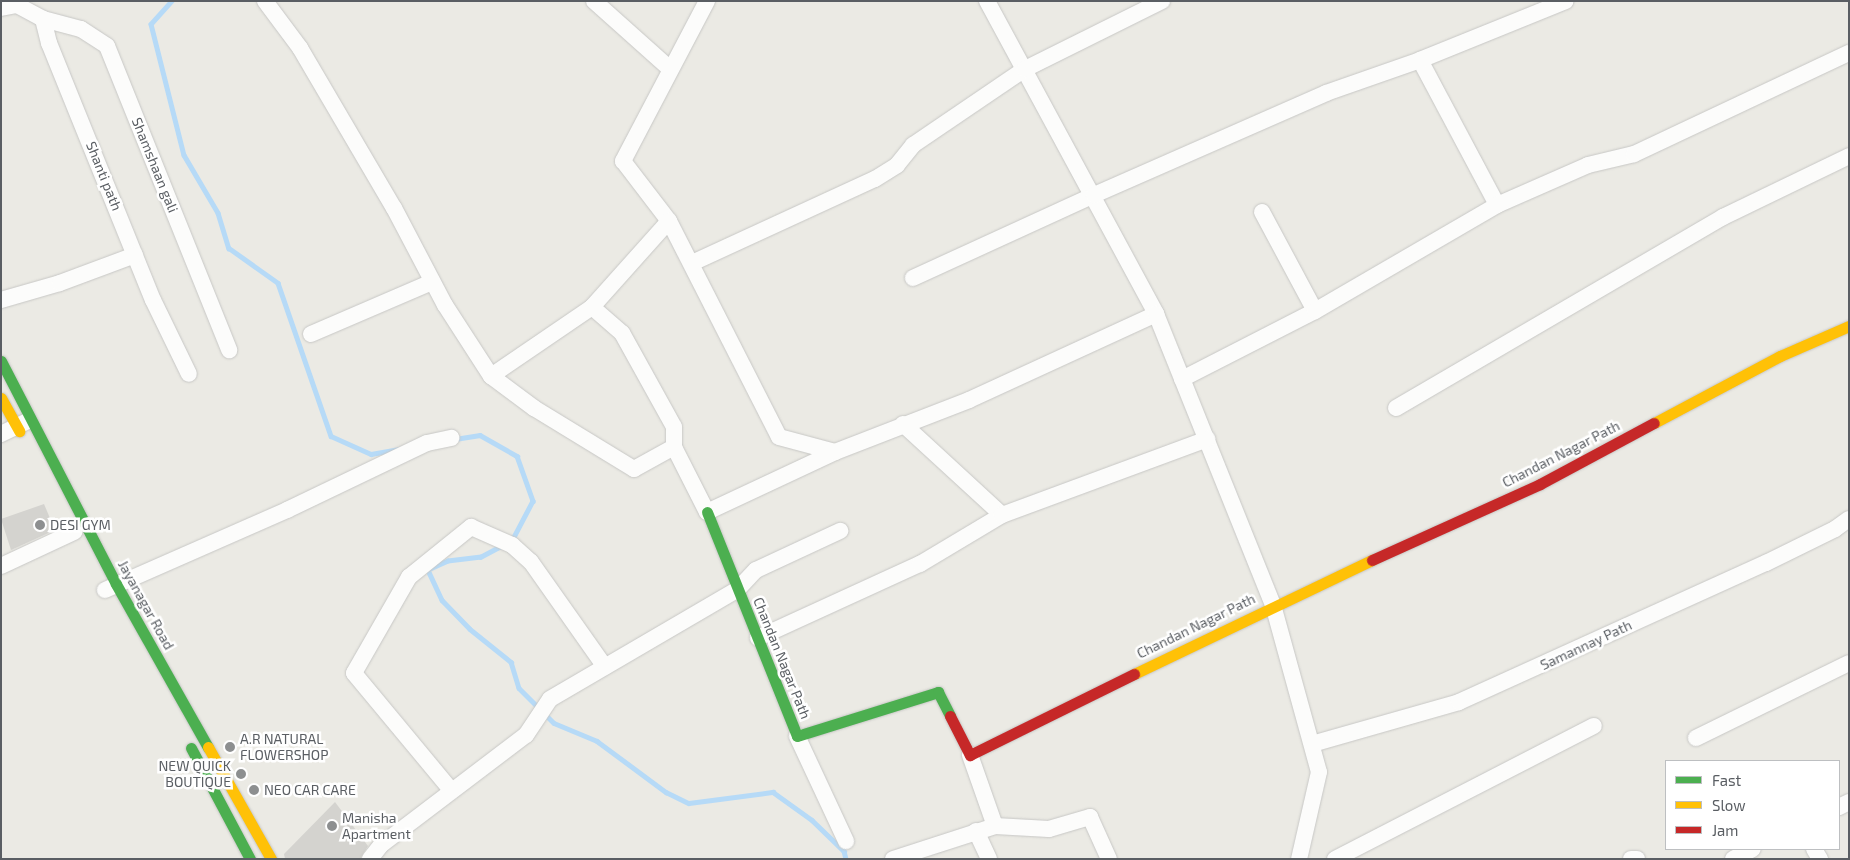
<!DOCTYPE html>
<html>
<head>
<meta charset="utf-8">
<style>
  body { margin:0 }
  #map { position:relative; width:1850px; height:860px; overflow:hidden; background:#ebeae4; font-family:"Exo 2",sans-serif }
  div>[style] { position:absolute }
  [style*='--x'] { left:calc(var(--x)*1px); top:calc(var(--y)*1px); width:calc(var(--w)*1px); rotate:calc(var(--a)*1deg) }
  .stream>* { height:4.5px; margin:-2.25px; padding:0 2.25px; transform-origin:2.25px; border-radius:2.25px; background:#b6daf7 }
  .building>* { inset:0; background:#d4d3cf }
  .roads { filter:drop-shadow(0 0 1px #c7c7c5) drop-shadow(0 0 1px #c7c7c5) }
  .street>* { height:16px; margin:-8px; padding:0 8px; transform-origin:8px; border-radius:8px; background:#fcfcfb }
  .fast>* { height:11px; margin:-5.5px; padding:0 5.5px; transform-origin:5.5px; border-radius:5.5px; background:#4caf50 }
  .slow>* { height:11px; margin:-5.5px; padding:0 5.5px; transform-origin:5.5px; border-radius:5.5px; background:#ffc107 }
  .jam>* { height:11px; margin:-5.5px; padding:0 5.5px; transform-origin:5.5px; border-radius:5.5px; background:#c62828 }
  .dots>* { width:14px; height:14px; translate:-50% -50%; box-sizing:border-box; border:2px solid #fff; border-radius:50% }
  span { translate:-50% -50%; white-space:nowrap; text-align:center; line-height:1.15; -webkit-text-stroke:5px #fff; paint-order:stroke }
  .street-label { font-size:14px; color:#5a5e63 }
  .poi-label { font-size:14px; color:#5a5e63 }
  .left { translate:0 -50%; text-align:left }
  .right { translate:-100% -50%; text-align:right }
  .frame { position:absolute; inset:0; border:2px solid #5a5e63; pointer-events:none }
  .legend { position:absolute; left:1665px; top:760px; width:175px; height:90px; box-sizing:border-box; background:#fff; border:1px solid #bdbfc1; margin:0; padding:6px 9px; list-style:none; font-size:15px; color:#5a5e63 }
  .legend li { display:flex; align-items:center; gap:10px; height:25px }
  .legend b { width:25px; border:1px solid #bdbfc1 }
</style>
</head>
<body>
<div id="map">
  <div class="stream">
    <i style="--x:172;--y:1;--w:31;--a:132"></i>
    <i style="--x:151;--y:24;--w:135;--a:75.9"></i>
    <i style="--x:184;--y:155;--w:67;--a:59.6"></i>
    <i style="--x:218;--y:213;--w:37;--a:73"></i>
    <i style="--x:229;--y:248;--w:60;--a:35.5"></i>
    <i style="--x:278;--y:283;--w:162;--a:70.9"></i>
    <i style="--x:331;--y:436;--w:44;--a:24.2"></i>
    <i style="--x:371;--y:454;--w:27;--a:-10"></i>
    <i style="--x:455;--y:439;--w:25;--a:-9"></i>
    <i style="--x:480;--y:435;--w:43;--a:29.6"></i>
    <i style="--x:517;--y:456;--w:48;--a:70.4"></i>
    <i style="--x:533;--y:501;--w:45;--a:117.7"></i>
    <i style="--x:502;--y:546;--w:24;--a:152"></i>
    <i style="--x:481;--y:557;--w:33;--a:173"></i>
    <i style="--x:448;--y:561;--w:22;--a:156"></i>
    <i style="--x:428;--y:570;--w:33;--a:65"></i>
    <i style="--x:442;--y:600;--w:40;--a:46"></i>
    <i style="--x:470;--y:629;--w:53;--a:38.8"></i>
    <i style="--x:511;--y:662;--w:27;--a:73"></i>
    <i style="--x:519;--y:688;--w:49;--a:45"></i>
    <i style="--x:554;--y:723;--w:47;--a:22.7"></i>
    <i style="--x:597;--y:741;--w:86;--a:36.5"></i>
    <i style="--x:666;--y:792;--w:25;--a:26"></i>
    <i style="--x:689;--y:803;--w:85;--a:-7.5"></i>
    <i style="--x:773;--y:792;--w:48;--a:35.7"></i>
    <i style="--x:812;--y:820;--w:45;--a:44.1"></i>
    <i style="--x:844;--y:851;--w:8;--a:76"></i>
  </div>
  <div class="building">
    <i style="clip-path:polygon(44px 504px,55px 530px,11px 550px,1px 519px)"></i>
    <i style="clip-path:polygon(335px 802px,368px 846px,360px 859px,285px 859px,284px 854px)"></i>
  </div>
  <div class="roads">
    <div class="street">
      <i style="--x:265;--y:1;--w:59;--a:53.3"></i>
      <i style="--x:300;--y:48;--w:186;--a:59.6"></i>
      <i style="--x:394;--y:208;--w:110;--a:62.3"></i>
      <i style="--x:445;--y:305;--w:85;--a:57.1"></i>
      <i style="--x:491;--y:376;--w:54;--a:36.7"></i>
      <i style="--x:534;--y:408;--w:117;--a:31.4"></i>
      <i style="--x:634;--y:469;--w:46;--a:-28.8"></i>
      <i style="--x:674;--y:447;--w:73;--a:63.1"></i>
      <i style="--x:707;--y:512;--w:141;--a:-25.1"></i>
      <i style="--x:594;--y:1;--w:101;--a:41.8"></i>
      <i style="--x:707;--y:1;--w:181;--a:117.7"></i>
      <i style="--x:623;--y:161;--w:76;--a:52.5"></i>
      <i style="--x:669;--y:221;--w:242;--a:63"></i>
      <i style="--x:779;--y:437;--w:58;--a:15"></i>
      <i style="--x:835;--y:452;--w:144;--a:-21.2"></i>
      <i style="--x:969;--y:400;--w:206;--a:-24.7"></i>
      <i style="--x:987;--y:1;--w:356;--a:61.6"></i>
      <i style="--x:1156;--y:314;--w:314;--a:68.1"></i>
      <i style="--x:1273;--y:605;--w:173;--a:74.6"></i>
      <i style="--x:1319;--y:772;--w:89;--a:102.9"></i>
      <i style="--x:1;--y:8;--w:16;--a:-11"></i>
      <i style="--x:17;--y:5;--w:30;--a:28"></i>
      <i style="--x:43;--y:19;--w:25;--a:76"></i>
      <i style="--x:49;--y:43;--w:277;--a:68"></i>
      <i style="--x:153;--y:300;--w:82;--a:64.1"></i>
      <i style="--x:43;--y:19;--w:39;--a:15"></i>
      <i style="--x:81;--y:29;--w:31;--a:33"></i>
      <i style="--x:107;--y:46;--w:328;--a:68.1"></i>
      <i style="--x:1420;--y:60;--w:164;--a:62"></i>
      <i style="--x:1262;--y:212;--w:112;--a:61.8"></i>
      <i style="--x:692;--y:263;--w:201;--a:-24.7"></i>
      <i style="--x:875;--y:179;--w:26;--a:-32"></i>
      <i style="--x:897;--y:165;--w:26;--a:-51"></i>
      <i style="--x:913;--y:145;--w:135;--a:-34.2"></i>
      <i style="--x:1025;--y:69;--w:153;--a:-26.4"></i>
      <i style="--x:913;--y:278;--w:199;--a:-24.6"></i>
      <i style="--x:1094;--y:195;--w:253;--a:-23.7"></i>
      <i style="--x:1326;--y:93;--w:100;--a:-19.3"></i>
      <i style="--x:1420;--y:60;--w:157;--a:-22"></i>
      <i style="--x:1;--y:300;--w:61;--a:-16.1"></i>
      <i style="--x:60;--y:283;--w:80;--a:-20.5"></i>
      <i style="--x:592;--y:307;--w:40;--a:41"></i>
      <i style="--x:622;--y:333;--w:107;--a:61"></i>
      <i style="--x:674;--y:427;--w:20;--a:90"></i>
      <i style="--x:311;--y:334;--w:132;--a:-23.3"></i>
      <i style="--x:491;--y:376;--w:122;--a:-34.3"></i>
      <i style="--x:592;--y:307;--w:115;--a:-48.2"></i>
      <i style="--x:1182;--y:379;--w:149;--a:-27.1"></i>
      <i style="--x:1315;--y:311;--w:211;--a:-30.2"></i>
      <i style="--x:1497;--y:205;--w:99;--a:-23.7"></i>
      <i style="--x:1588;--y:165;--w:47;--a:-13.4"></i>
      <i style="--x:1634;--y:154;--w:238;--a:-25.2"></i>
      <i style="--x:1396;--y:408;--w:379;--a:-30.3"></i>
      <i style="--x:1723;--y:217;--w:140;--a:-25.8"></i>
      <i style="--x:903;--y:424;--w:134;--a:42.6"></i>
      <i style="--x:1;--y:434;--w:28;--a:-26"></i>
      <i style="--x:1;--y:566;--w:81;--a:-25"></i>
      <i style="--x:105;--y:590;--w:199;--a:-23.7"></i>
      <i style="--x:287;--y:510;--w:155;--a:-25.6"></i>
      <i style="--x:427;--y:443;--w:25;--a:-12"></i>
      <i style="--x:758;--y:638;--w:178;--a:-24.6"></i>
      <i style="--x:920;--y:564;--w:96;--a:-30.9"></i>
      <i style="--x:1002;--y:515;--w:219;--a:-20.3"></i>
      <i style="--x:797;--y:736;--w:116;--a:65"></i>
      <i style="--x:1696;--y:738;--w:170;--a:-26.1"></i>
      <i style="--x:1312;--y:744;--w:153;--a:-15.9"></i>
      <i style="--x:1459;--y:702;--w:337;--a:-24.4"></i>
      <i style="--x:1766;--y:563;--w:77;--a:-26.2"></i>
      <i style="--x:1835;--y:529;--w:17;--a:-36"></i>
      <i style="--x:970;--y:755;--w:75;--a:70.6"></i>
      <i style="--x:451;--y:790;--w:152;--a:-129.7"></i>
      <i style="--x:354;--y:673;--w:111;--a:-60.2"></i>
      <i style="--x:409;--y:577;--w:80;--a:-38.9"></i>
      <i style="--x:471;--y:527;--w:45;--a:23.7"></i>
      <i style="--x:512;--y:545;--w:25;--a:42"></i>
      <i style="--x:531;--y:562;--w:128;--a:54.8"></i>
      <i style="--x:1839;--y:807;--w:11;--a:-27"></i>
      <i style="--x:976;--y:831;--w:31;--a:65"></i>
      <i style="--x:1814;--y:849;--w:12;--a:59"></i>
      <i style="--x:370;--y:859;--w:18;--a:-52"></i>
      <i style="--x:381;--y:845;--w:182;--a:-37.2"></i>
      <i style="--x:526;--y:735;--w:43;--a:-56.3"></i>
      <i style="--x:550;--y:699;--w:218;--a:-30.3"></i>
      <i style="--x:738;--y:589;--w:26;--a:-47"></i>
      <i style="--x:756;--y:570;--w:93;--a:-24.9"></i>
      <i style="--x:893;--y:859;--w:107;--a:-17.9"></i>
      <i style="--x:995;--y:826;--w:54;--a:3.2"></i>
      <i style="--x:1049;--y:829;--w:43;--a:-16.3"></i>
      <i style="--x:1090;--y:817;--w:46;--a:65.7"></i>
      <i style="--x:1335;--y:859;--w:291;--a:-27.2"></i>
      <i style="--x:1631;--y:859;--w:6;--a:0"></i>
      <i style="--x:1733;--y:859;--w:22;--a:-27"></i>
    </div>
    <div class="fast">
      <i style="--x:1;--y:361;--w:251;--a:62.7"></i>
      <i style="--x:116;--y:584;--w:187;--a:60.6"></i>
      <i style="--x:707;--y:512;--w:241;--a:68.1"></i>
      <i style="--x:797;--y:736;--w:148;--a:-17.3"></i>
      <i style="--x:938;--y:692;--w:27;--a:63"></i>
      <i style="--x:191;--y:748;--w:126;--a:62"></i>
    </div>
    <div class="slow">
      <i style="--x:1;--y:398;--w:38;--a:61"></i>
      <i style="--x:1654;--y:423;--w:143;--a:-28"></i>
      <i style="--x:1780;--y:356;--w:75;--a:-23.5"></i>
      <i style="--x:1134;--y:674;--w:264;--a:-25.6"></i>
      <i style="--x:208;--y:747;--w:129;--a:60.6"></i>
    </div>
    <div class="jam">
      <i style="--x:1372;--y:560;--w:184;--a:-24.3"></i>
      <i style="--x:1540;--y:484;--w:129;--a:-28.2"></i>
      <i style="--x:950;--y:716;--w:44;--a:62.9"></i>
      <i style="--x:970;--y:755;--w:183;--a:-26.3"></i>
    </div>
  </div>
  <div class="dots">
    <i style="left:40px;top:525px;background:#8d8f90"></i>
    <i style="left:230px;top:747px;background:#8d8f90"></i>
    <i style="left:241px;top:774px;background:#8d8f90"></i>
    <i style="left:254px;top:790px;background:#8d8f90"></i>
    <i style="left:332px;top:826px;background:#8d8f90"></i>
  </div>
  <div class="street-label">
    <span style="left:155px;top:165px;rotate:68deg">Shamshaan gali</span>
    <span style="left:104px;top:176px;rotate:68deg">Shanti path</span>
    <span style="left:1561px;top:454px;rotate:-27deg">Chandan Nagar Path</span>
    <span style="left:146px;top:605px;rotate:61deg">Jayanagar Road</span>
    <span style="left:1196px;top:626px;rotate:-26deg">Chandan Nagar Path</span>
    <span style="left:1586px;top:645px;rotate:-25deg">Samannay Path</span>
    <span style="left:782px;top:658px;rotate:68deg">Chandan Nagar Path</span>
  </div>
  <div class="poi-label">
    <span class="left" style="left:50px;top:525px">DESI GYM</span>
    <span class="left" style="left:240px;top:747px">A.R NATURAL<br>FLOWERSHOP</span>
    <span class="right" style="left:231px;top:774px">NEW QUICK<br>BOUTIQUE</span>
    <span class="left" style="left:264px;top:790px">NEO CAR CARE</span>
    <span class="left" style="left:342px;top:826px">Manisha<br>Apartment</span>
  </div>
  <div class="frame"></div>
  <ul class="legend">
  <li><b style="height:6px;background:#4caf50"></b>Fast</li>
  <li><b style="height:6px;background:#ffc107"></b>Slow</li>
  <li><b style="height:6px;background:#c62828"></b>Jam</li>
  </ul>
</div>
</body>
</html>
